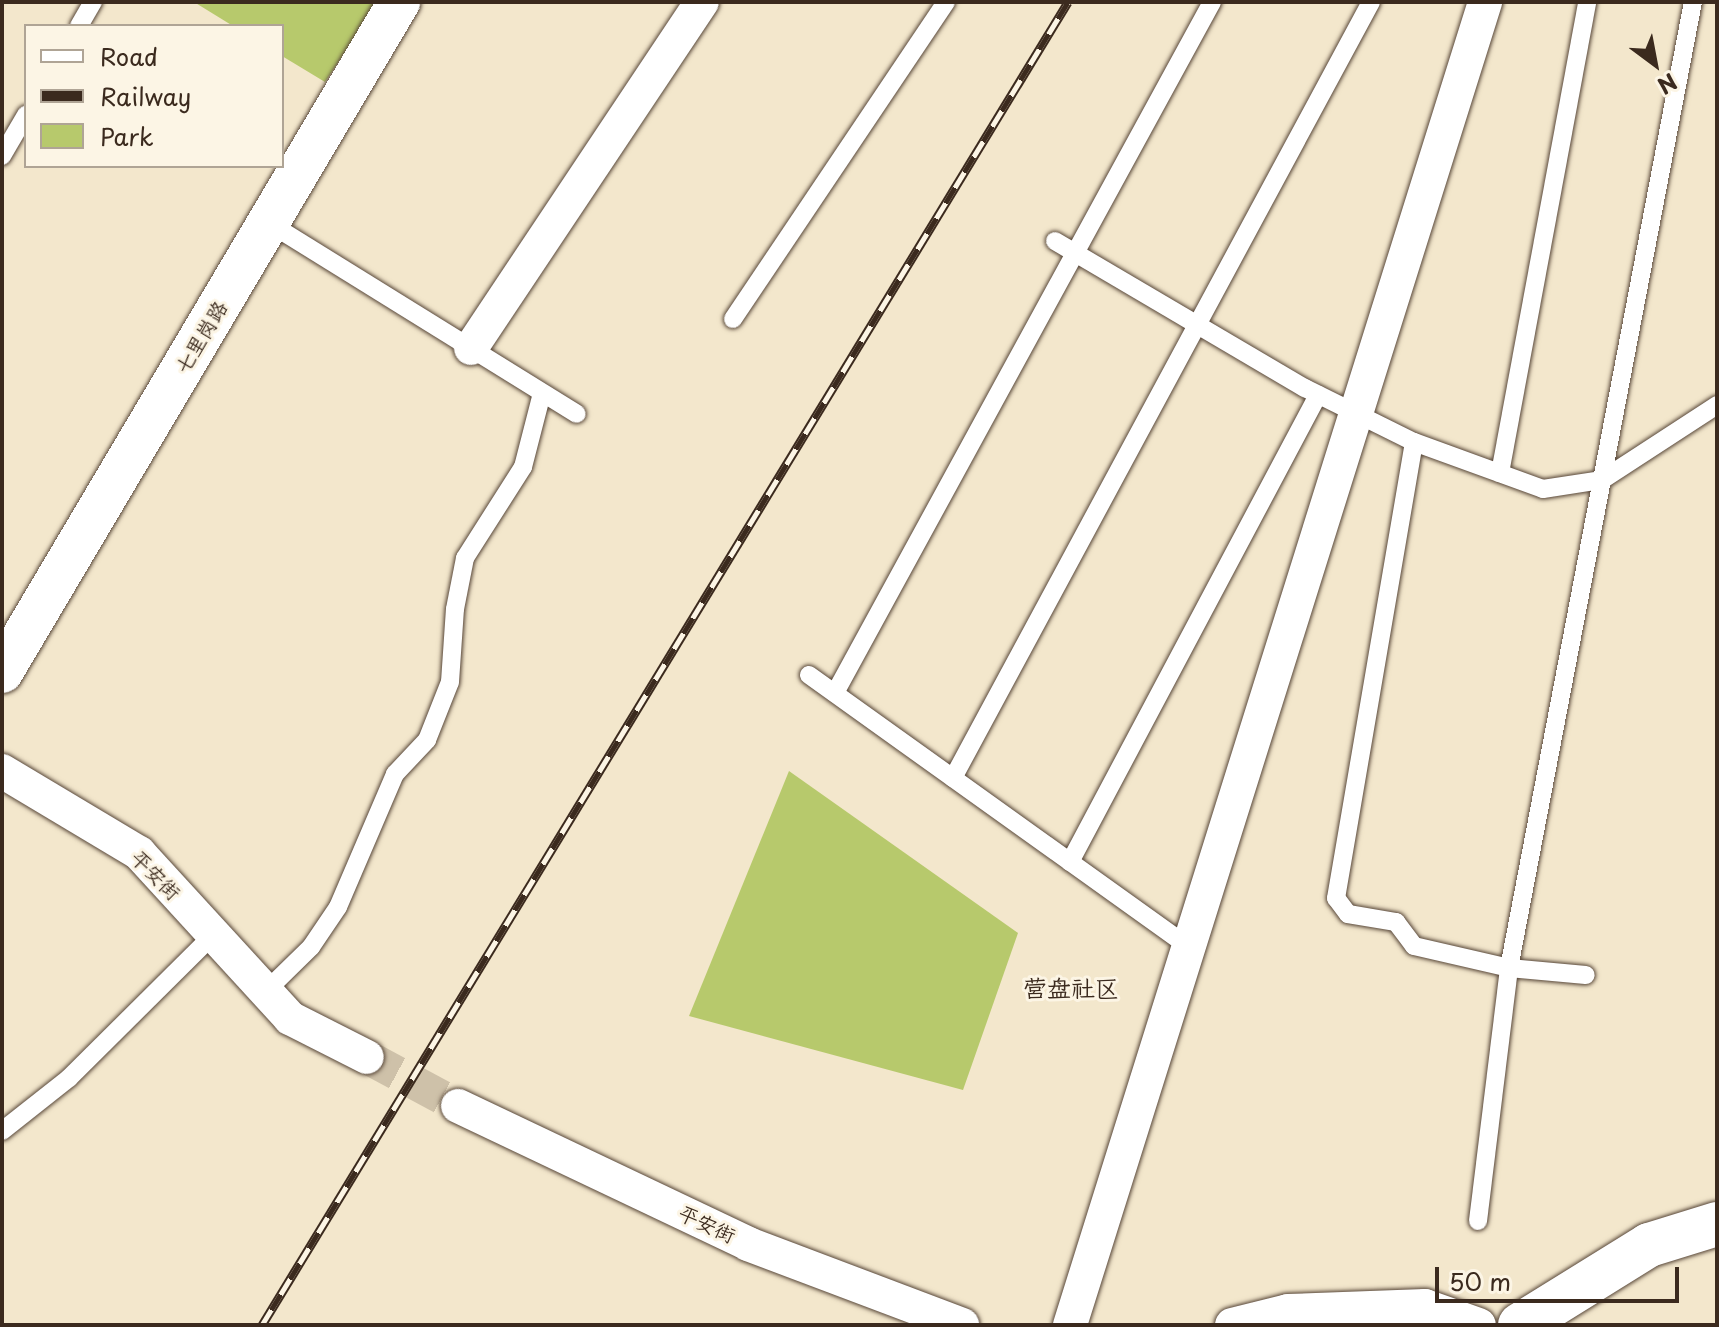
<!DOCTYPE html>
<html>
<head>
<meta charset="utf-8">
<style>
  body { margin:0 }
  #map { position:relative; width:1719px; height:1327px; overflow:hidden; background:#f3e7cc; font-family:"Playpen Sans","LXGW WenKai TC",sans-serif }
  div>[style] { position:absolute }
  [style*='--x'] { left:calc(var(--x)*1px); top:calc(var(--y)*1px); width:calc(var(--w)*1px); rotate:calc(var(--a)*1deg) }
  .green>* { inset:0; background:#b7c96c }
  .minor-tunnel>* { height:34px; margin-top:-17px; transform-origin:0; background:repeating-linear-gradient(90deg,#cec1a9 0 34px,transparent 0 51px) }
  .roads { filter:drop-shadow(0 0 2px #574638) drop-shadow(0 0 2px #574638) }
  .service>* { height:18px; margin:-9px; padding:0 9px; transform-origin:9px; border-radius:9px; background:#fff }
  .minor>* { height:34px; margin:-17px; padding:0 17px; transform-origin:17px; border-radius:17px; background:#fff }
  .tertiary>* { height:42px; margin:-21px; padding:0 21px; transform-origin:21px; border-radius:21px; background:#fff }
  .secondary>* { height:44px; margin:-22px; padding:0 22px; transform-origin:22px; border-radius:22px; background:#fff }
  .rail>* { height:9px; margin-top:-4.5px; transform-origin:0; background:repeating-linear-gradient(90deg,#fcf5e5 0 18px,#3b2a1e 0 36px); box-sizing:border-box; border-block:2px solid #3b2a1e }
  span { translate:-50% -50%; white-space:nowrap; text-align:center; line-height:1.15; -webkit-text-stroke:6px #fcf5e5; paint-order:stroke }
  .street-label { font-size:20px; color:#3b2a1e }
  .quarter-label { font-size:24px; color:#3b2a1e }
  .frame { position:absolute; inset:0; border:4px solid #3b2a1e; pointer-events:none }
  .legend { position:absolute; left:24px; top:24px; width:260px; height:144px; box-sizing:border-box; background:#fcf5e5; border:2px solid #afa495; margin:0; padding:10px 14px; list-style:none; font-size:24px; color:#3b2a1e }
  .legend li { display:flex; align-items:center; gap:16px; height:40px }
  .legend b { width:40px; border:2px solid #afa495 }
  .north { position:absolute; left:1615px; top:24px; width:80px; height:80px; -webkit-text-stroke:6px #fcf5e5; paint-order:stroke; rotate:148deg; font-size:22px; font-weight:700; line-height:32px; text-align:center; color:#3b2a1e }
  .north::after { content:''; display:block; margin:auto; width:28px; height:36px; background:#3b2a1e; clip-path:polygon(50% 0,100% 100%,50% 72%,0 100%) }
  .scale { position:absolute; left:1435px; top:1267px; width:244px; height:36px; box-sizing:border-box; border:4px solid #3b2a1e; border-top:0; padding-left:10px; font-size:24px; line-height:28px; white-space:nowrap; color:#3b2a1e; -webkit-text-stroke:6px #fcf5e5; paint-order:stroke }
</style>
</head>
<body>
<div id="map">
  <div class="green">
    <i style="clip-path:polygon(194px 2px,378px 2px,325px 82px,282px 56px,282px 26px,233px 26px)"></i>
    <i style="clip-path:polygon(789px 771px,1018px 933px,963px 1090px,689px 1016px)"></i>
  </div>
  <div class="minor-tunnel">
    <i style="--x:367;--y:1057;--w:103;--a:28.3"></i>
  </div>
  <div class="roads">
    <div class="service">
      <i style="--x:79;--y:26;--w:28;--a:-60"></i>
      <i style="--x:2;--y:156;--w:48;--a:-59.7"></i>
      <i style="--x:269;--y:223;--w:362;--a:31.8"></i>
      <i style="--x:1055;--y:241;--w:290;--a:30.5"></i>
      <i style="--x:1305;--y:388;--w:122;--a:26.4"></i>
      <i style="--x:1414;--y:442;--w:137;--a:20"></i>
      <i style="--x:1543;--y:489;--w:60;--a:-8.7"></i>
      <i style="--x:1602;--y:480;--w:137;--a:-33.1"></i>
      <i style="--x:733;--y:319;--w:382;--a:-56.1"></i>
      <i style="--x:1414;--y:442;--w:463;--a:99.7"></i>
      <i style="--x:1336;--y:898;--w:20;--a:53"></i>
      <i style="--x:1348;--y:914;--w:49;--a:9.5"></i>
      <i style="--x:1396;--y:922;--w:30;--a:53"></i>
      <i style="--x:1414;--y:946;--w:98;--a:13"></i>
      <i style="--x:1509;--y:968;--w:77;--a:5.2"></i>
      <i style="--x:1500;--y:473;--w:479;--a:-79.5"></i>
      <i style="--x:809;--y:675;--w:469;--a:35.6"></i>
      <i style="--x:835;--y:693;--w:787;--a:-61.38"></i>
      <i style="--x:953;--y:778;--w:881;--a:-61.69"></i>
      <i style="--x:1070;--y:862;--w:529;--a:-62.03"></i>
      <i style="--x:264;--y:993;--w:66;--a:-44.4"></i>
      <i style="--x:311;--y:947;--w:48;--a:-56"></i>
      <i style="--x:338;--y:907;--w:145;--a:-66.8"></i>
      <i style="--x:395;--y:774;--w:47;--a:-46.7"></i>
      <i style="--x:427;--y:740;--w:62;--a:-68.4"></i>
      <i style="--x:450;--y:682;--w:73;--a:-86.1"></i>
      <i style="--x:455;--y:609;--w:52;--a:-78.9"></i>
      <i style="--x:465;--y:558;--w:108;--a:-57.5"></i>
      <i style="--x:523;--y:467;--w:76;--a:-75.6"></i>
      <i style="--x:2;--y:1131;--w:85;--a:-38.3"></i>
      <i style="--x:69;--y:1078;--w:203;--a:-44.8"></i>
      <i style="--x:1478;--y:1221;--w:255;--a:-83"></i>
      <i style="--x:1509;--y:968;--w:983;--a:-79.22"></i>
    </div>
    <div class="minor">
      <i style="--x:471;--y:348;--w:416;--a:-56.3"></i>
      <i style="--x:2;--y:771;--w:160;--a:30.9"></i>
      <i style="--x:139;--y:853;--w:224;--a:47.5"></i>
      <i style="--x:290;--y:1018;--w:86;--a:26.9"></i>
      <i style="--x:458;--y:1106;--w:321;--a:25.4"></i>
      <i style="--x:748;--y:1244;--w:229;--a:20.7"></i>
      <i style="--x:1070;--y:1325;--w:1387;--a:-72.58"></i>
      <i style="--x:1232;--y:1325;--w:58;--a:-14"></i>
      <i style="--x:1288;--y:1311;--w:137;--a:-2.1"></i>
      <i style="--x:1425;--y:1306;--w:57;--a:19.4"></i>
    </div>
    <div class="tertiary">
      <i style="--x:2;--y:672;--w:779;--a:-59.35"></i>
    </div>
    <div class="secondary">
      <i style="--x:1520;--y:1325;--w:152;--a:-31.8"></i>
      <i style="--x:1649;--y:1245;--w:71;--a:-17.2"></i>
    </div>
  </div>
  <div class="rail">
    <i style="--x:262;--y:1325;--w:1549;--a:-58.65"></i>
  </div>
  <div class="street-label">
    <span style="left:201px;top:337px;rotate:-59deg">七里岗路</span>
    <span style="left:156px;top:875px;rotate:45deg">平安街</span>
    <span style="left:707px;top:1224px;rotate:25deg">平安街</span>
  </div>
  <div class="quarter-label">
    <span style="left:1071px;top:988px">营盘社区</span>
  </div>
  <div class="frame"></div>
  <ul class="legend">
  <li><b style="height:10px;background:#fff"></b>Road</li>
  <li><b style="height:10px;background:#3b2a1e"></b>Railway</li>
  <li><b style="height:22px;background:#b7c96c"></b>Park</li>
  </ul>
  <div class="north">N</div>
  <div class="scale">50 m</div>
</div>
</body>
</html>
